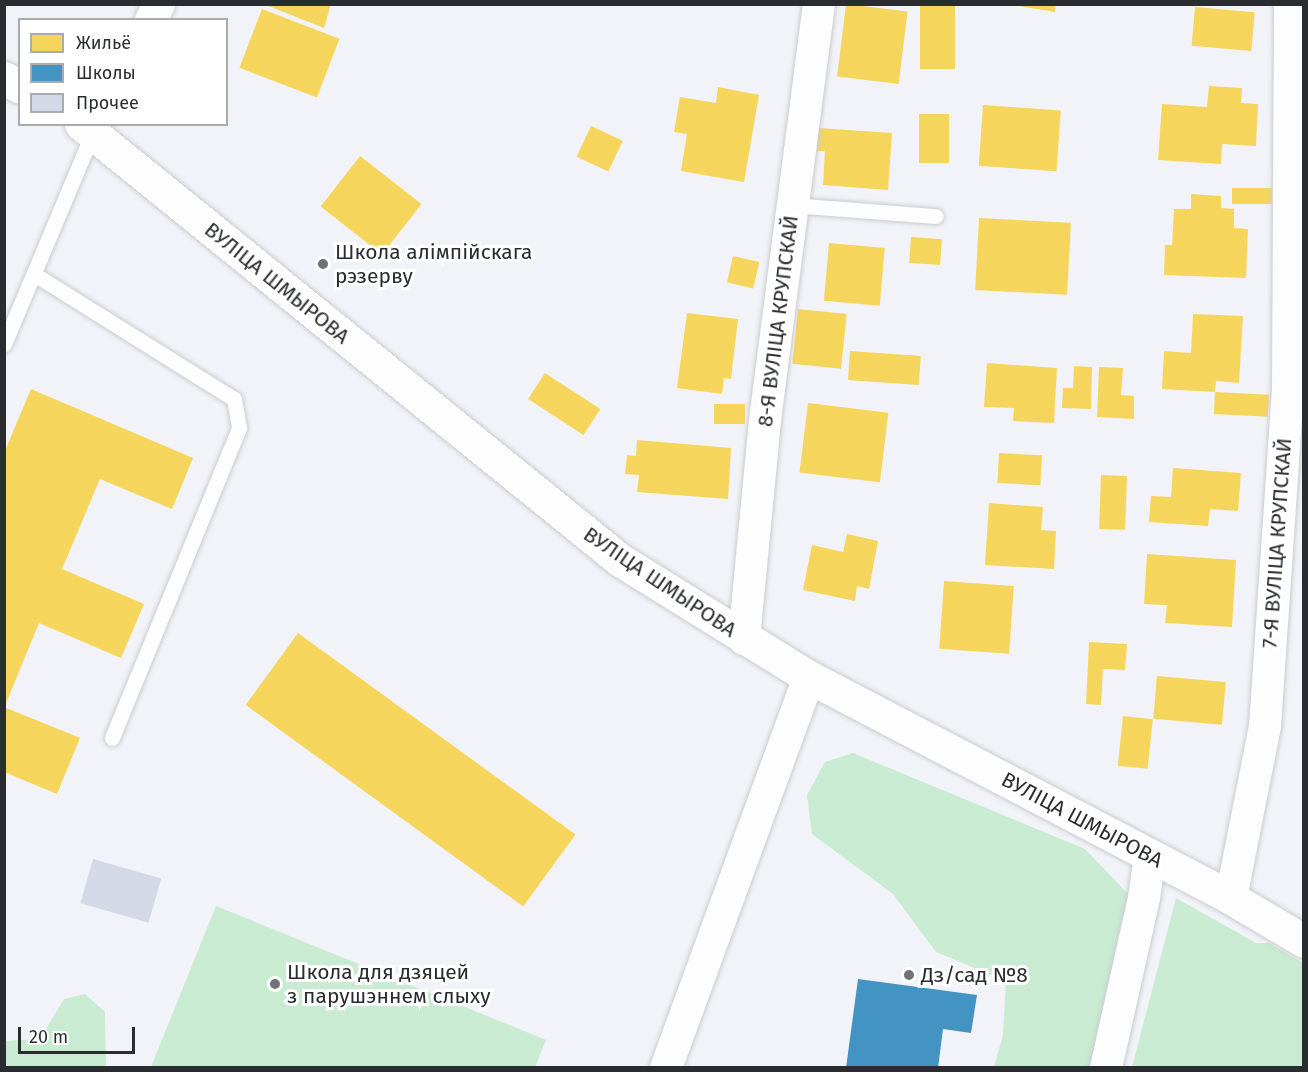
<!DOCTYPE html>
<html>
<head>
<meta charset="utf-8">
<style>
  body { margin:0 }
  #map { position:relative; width:1308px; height:1072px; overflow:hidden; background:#f2f3f8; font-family:"Fira Sans",sans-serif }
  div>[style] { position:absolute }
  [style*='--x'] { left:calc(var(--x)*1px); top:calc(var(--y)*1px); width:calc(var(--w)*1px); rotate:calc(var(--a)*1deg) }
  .green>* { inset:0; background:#c8ebd2 }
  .homes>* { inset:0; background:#f6d55c; transform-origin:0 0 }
  .schools>* { inset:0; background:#4393c3 }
  .building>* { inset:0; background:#d4d9e8; transform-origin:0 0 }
  .roads { filter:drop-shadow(0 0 2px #cacbcf) drop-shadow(0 0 2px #cacbcf) }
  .lane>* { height:15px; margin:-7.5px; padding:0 7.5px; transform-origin:7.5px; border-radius:7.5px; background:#fdfdfe }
  .street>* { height:32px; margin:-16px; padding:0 16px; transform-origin:16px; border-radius:16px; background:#fdfdfe }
  .secondary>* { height:33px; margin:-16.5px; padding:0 16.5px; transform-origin:16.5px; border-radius:16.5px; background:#fdfdfe }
  .dots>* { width:16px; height:16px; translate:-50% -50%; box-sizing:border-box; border:3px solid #fff; border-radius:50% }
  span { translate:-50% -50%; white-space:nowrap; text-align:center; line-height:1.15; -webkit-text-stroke:6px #fff; paint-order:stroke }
  .poi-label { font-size:21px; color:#2b2c30 }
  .left { translate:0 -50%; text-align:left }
  .street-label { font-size:21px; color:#2b2c30 }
  .frame { position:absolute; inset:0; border:6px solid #2b2c30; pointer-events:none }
  .legend { position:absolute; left:18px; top:18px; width:210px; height:108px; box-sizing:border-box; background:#fff; border:2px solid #aaabac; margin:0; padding:8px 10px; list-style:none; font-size:18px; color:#2b2c30 }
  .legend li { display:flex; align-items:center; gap:12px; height:30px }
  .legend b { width:30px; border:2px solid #aaabac }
  .scale { position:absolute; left:18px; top:1027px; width:117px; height:27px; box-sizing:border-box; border:3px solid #2b2c30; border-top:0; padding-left:8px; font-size:18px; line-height:21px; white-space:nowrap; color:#2b2c30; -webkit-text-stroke:4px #fff; paint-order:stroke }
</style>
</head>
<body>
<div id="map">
  <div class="green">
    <i style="clip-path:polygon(853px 753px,1085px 849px,1128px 894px,1119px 967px,1097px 1067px,994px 1067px,1003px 1035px,1006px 981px,936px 952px,893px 894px,812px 834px,807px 795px,825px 762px)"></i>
    <i style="clip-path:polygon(1176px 898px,1256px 943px,1269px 943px,1303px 963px,1303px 1067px,1132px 1067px)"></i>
    <i style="clip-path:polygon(216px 906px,546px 1040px,535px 1067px,151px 1067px)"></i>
    <i style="clip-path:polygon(85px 994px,105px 1012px,106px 1067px,5px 1067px,5px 1041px,40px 1039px,64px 999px)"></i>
  </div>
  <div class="homes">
    <i style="clip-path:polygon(331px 4px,324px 28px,266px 5px,266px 4px)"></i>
    <i style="left:846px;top:4px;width:62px;height:73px;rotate:7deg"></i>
    <i style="left:920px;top:4px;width:35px;height:65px"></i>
    <i style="clip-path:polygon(1007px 4px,1056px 4px,1055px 12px)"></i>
    <i style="left:1195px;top:7px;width:60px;height:39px;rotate:5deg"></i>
    <i style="left:262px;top:9px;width:83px;height:63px;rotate:21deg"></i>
    <i style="clip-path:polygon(1209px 86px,1242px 88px,1241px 103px,1258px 104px,1256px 146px,1222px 144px,1221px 164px,1158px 160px,1162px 104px,1207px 107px)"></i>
    <i style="clip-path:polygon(718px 87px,759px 95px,744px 182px,681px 171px,687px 134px,674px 132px,680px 97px,716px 103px)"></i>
    <i style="left:983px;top:105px;width:78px;height:61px;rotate:4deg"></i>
    <i style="left:919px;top:114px;width:30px;height:49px"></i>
    <i style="left:591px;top:126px;width:35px;height:34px;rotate:25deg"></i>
    <i style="clip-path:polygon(818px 128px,892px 133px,888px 190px,823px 185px,825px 151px,817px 151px)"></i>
    <i style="left:360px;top:156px;width:78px;height:64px;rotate:38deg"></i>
    <i style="left:1232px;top:188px;width:40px;height:16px"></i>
    <i style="clip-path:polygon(1191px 194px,1221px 196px,1221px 208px,1234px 209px,1234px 228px,1248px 229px,1246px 278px,1164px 275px,1165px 245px,1172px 245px,1174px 209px,1191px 209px)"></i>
    <i style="left:979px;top:218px;width:92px;height:72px;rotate:3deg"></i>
    <i style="left:911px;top:237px;width:31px;height:26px;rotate:4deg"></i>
    <i style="left:829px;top:243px;width:56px;height:58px;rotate:5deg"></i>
    <i style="left:733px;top:256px;width:27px;height:27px;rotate:13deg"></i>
    <i style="left:798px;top:309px;width:49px;height:55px;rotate:6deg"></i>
    <i style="clip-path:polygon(687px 313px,738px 319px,731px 379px,724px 378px,722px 394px,677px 388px)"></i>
    <i style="clip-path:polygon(1193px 314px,1243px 316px,1239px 383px,1216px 381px,1215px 392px,1162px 389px,1164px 351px,1191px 353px)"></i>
    <i style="left:850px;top:351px;width:71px;height:29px;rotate:4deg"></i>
    <i style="clip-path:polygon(987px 363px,1057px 368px,1054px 423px,1013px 421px,1014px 408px,984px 407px)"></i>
    <i style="clip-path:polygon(1074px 366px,1092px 367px,1091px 409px,1062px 408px,1063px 388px,1073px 388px)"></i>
    <i style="clip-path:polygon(1099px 367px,1123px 368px,1121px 395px,1134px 396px,1134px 419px,1097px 417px)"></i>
    <i style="left:545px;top:373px;width:66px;height:31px;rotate:33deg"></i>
    <i style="clip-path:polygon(31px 389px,193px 458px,172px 509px,100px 479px,62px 569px,144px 604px,121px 658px,39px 623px,5px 706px,4px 453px)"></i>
    <i style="left:1215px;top:392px;width:54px;height:22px;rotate:3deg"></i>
    <i style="left:808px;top:403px;width:81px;height:70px;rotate:7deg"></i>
    <i style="left:745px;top:404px;width:20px;height:31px;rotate:90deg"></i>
    <i style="clip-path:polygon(637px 440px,731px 448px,728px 499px,637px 492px,639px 475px,625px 474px,627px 455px,636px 456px)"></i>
    <i style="left:999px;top:453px;width:43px;height:30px;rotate:3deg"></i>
    <i style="clip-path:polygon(1173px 468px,1241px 473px,1238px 511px,1210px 509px,1208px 526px,1149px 522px,1151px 496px,1171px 497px)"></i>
    <i style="left:1101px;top:475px;width:26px;height:54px;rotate:2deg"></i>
    <i style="clip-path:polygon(989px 503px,1043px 507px,1041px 530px,1056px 531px,1054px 569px,985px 565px)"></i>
    <i style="clip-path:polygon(847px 534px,878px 541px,869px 589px,857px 586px,855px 601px,803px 590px,812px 545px,843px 552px)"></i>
    <i style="clip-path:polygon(1147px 554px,1236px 560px,1232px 627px,1165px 623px,1167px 605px,1144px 604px)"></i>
    <i style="left:944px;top:581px;width:70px;height:68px;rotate:4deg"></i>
    <i style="left:298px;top:633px;width:343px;height:89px;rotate:36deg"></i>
    <i style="clip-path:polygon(1089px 642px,1127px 644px,1125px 670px,1103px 669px,1101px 705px,1086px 704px)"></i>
    <i style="left:1157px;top:676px;width:69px;height:43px;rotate:5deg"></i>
    <i style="clip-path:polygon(4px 707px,80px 738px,57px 794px,4px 772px)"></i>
    <i style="left:1123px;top:716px;width:30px;height:50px;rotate:6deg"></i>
  </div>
  <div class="schools">
    <i style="clip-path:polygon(858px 979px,977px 995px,971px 1033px,943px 1029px,938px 1068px,846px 1068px)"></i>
  </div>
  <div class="building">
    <i style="left:93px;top:859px;width:71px;height:46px;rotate:16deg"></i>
  </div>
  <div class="roads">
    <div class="lane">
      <i style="--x:792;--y:205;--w:144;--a:4.4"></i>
      <i style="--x:34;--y:274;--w:236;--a:32"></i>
      <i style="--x:234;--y:399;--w:29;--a:80"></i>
      <i style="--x:239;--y:428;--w:335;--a:112.3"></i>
      <i style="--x:4;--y:344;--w:230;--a:-67.2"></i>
    </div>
    <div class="street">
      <i style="--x:151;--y:20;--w:18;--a:-63"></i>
      <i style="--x:744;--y:639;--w:228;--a:-84.5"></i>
      <i style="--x:766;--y:412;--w:411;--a:-82.6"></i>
      <i style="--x:1231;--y:898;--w:175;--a:-78.8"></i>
      <i style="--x:1265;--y:726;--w:341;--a:-86.1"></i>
      <i style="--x:1288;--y:386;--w:382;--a:-89.7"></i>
      <i style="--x:666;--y:1068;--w:416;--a:-69.9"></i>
      <i style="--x:1106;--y:1068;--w:174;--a:-77.4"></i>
      <i style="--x:1144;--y:898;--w:42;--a:-81.9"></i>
    </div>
    <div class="secondary">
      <i style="--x:4;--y:78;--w:18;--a:29"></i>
      <i style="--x:81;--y:124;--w:693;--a:38.97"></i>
      <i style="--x:620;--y:560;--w:222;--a:31.8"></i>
      <i style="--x:809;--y:677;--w:476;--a:27.6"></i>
      <i style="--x:1231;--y:898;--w:85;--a:30.5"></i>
    </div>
  </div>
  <div class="dots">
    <i style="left:323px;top:264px;background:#717276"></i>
    <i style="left:909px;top:975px;background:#717276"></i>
    <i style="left:275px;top:984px;background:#717276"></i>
  </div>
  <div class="poi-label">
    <span class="left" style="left:335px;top:264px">Школа алімпійскага<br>рэзерву</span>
    <span class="left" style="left:287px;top:984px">Школа для дзяцей<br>з парушэннем слыху</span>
    <span class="left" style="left:921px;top:975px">Дз/сад №8</span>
  </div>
  <div class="street-label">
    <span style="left:277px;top:283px;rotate:39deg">ВУЛІЦА ШМЫРОВА</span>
    <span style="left:778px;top:321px;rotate:-83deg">8-Я ВУЛІЦА КРУПСКАЙ</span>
    <span style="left:1277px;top:543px;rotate:-86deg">7-Я ВУЛІЦА КРУПСКАЙ</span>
    <span style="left:660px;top:582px;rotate:34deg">ВУЛІЦА ШМЫРОВА</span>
    <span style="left:1082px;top:820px;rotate:28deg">ВУЛІЦА ШМЫРОВА</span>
  </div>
  <div class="frame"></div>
  <ul class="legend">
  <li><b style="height:16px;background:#f6d55c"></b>Жильё</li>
  <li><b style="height:16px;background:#4393c3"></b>Школы</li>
  <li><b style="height:16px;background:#d4d9e8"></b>Прочее</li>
  </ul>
  <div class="scale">20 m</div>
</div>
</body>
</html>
